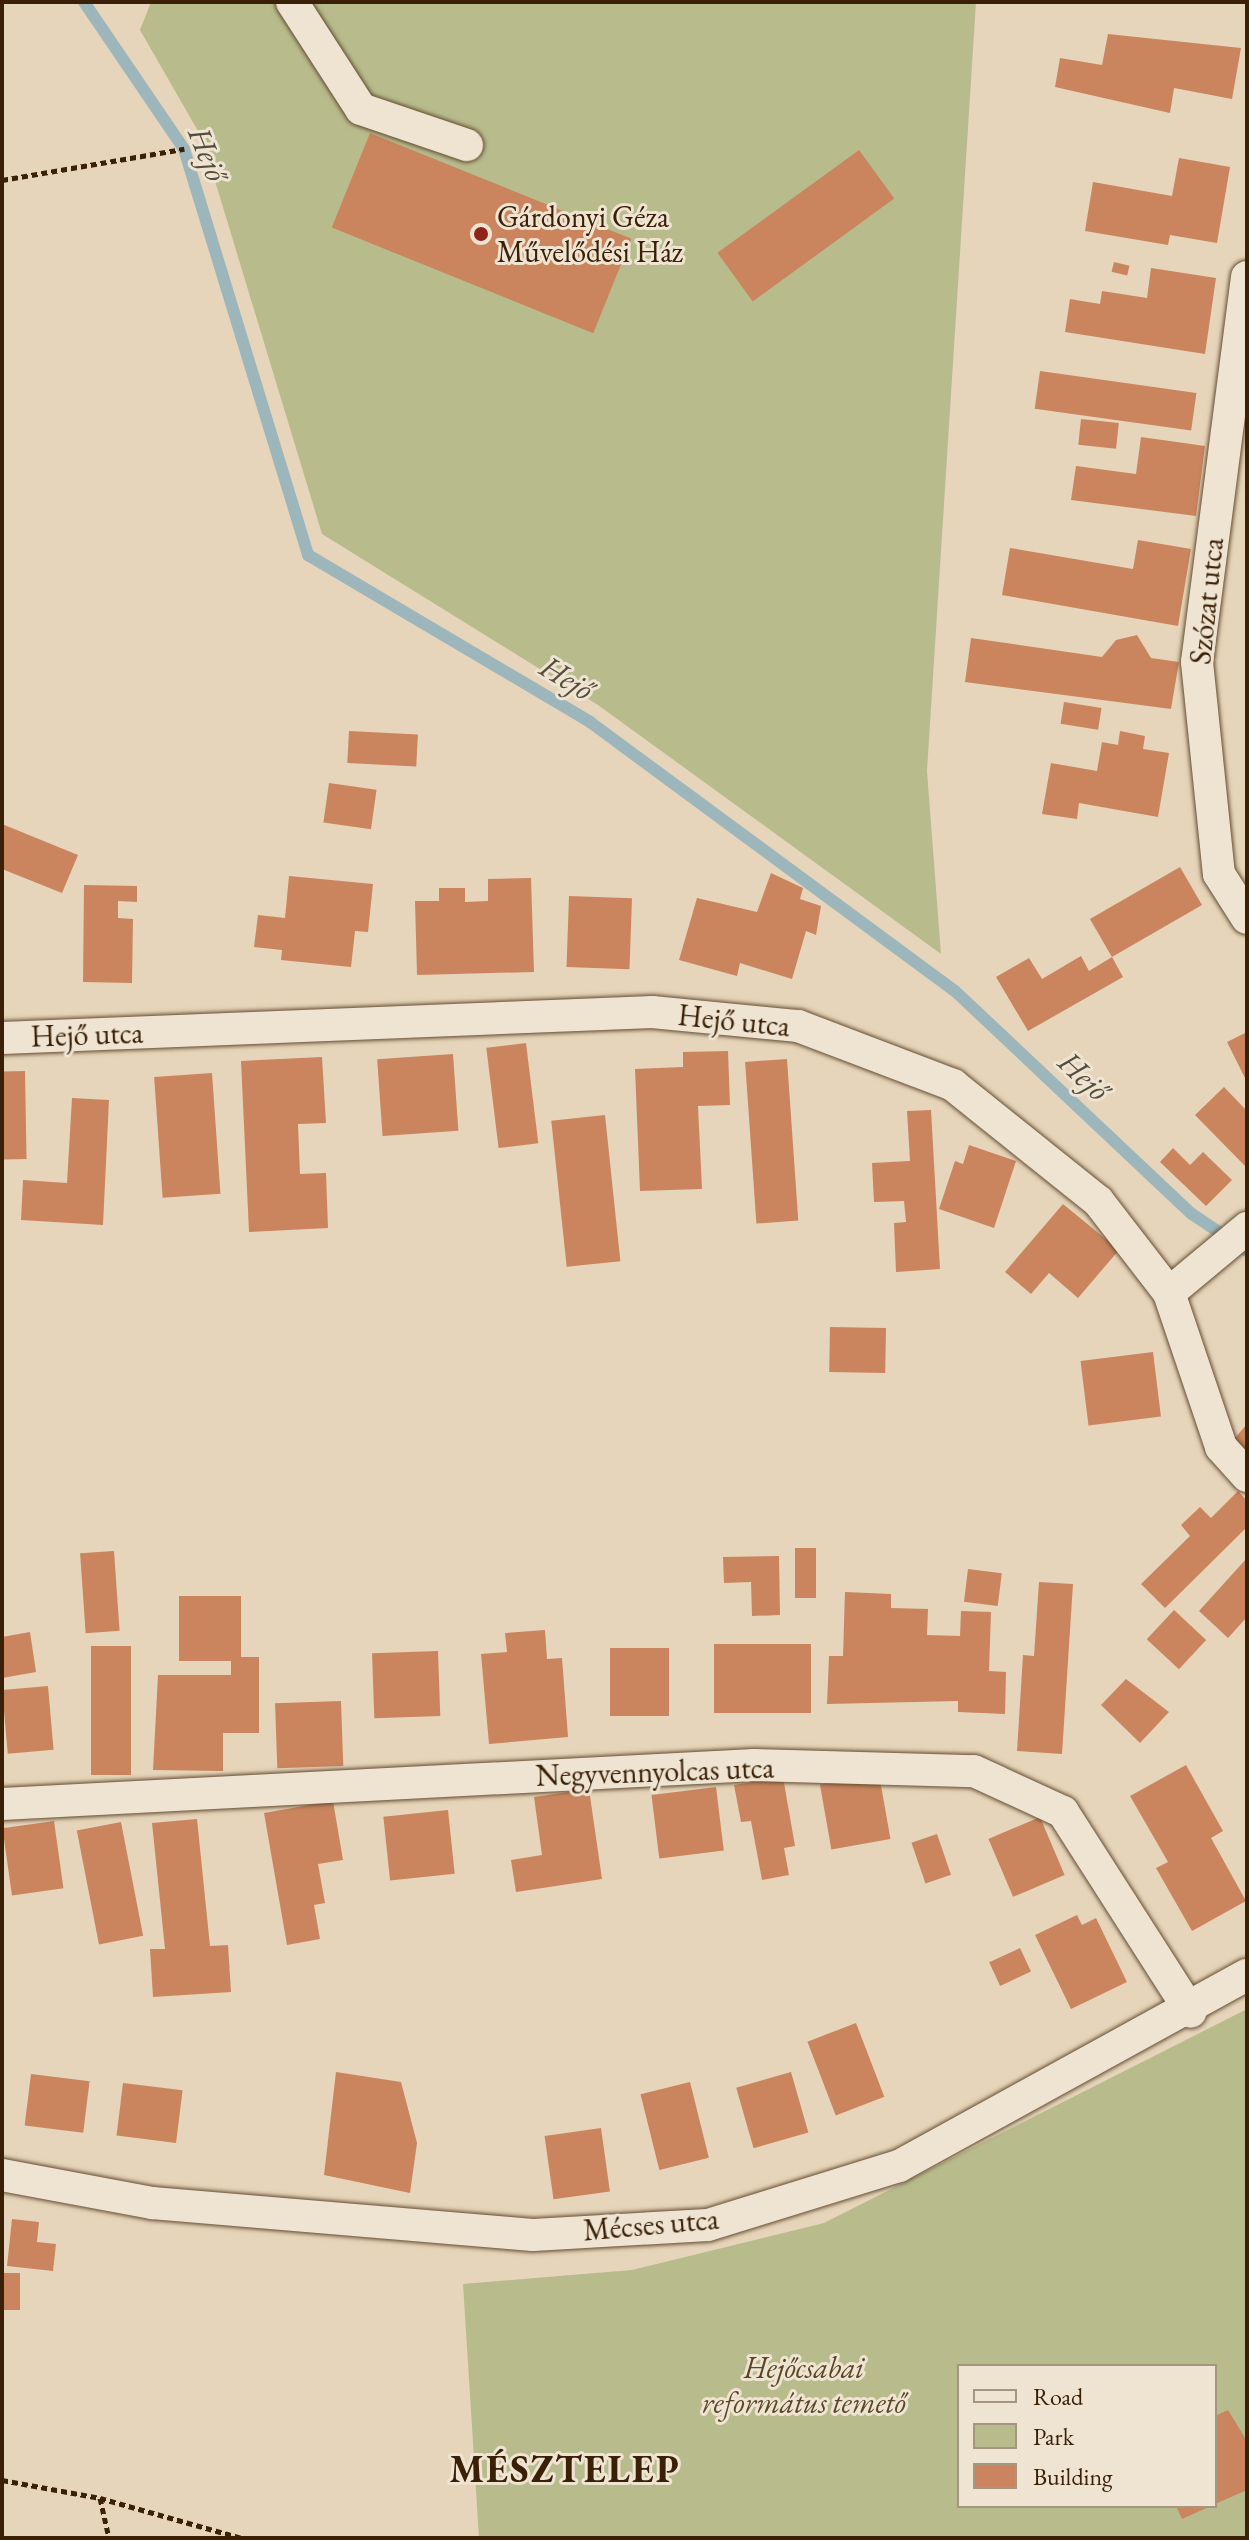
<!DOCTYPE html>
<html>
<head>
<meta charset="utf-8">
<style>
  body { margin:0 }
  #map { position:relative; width:1249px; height:2540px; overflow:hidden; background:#e6d5ba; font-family:"EB Garamond",serif }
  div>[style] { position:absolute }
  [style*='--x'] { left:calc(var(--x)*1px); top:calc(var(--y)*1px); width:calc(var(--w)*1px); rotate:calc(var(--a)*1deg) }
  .green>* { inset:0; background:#b8bc8d }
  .stream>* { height:12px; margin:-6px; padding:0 6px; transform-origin:6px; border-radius:6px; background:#9cb6bb }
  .building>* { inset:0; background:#ca855f; transform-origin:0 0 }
  .path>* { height:5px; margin-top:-2.5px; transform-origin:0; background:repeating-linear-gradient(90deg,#392006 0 6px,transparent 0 10px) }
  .roads { filter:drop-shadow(0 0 2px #644d33) drop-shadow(0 0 2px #644d33) }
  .minor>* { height:32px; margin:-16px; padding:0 16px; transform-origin:16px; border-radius:16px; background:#efe4d2 }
  .dots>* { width:22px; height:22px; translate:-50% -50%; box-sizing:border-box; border:4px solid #efe4d2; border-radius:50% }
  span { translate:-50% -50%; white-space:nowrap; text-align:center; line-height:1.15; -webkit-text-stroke:6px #efe4d2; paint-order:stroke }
  .poi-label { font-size:30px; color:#392006 }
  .left { translate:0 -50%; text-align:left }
  .street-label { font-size:30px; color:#392006 }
  .park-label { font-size:30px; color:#594728; font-style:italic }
  .water-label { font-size:32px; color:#574d3c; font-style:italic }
  .district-label { font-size:38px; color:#392006; font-weight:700; letter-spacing:2px }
  .frame { position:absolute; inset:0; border:4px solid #392006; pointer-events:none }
  .legend { position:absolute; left:957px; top:2364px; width:260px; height:144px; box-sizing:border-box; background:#efe4d2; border:2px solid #a69680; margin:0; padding:10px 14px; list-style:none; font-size:24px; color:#392006 }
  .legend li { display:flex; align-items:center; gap:16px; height:40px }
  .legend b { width:40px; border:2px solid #a69680 }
</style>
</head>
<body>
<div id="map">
  <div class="green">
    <i style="clip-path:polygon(151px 2px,976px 2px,927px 771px,941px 954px,598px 705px,322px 534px,202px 138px,140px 30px)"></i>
    <i style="clip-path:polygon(evenodd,1247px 2009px,1247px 2538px,479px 2538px,463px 2284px,632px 2270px,824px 2223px,1247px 2009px,959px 2366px,1215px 2366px,1215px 2506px,959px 2506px,959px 2366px)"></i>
  </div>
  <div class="stream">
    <i style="--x:84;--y:2;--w:178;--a:55.8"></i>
    <i style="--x:184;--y:149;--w:425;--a:73"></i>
    <i style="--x:308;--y:555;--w:328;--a:30.6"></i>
    <i style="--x:590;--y:722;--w:453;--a:36.4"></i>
    <i style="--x:955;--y:991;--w:325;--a:43.3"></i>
    <i style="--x:1192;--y:1214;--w:66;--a:33.9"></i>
  </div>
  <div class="building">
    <i style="clip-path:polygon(1108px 34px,1241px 48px,1232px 99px,1174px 88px,1170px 113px,1055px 87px,1060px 58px,1102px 65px)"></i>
    <i style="left:370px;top:133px;width:282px;height:102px;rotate:22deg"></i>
    <i style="left:859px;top:150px;width:60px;height:175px;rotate:54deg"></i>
    <i style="clip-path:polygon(1179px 158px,1230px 167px,1217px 243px,1170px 235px,1168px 245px,1085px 231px,1093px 182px,1172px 196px)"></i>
    <i style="left:1114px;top:262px;width:16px;height:10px;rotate:14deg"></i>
    <i style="clip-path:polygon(1151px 268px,1216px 278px,1205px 354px,1065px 332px,1070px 299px,1100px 304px,1102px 291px,1147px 298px)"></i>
    <i style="left:1040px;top:371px;width:158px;height:38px;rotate:8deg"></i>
    <i style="left:1081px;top:419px;width:38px;height:26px;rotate:6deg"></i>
    <i style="clip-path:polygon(1141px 437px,1205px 446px,1196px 516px,1071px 500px,1076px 466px,1136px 474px)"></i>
    <i style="clip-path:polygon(1138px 540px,1191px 549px,1178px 626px,1002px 595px,1010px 548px,1133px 569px)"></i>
    <i style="clip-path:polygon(1137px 635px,1151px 658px,1179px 662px,1171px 709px,965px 682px,971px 638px,1102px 657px,1116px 640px)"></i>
    <i style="left:1064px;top:702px;width:38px;height:22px;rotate:9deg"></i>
    <i style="left:349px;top:731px;width:69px;height:32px;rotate:3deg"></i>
    <i style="clip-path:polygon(1120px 731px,1145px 736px,1143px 749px,1169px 753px,1158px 817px,1079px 803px,1077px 819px,1042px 814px,1051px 763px,1097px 771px,1102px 742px,1118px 745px)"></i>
    <i style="left:329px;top:783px;width:48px;height:40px;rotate:8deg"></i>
    <i style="clip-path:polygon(2px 824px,78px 855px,62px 893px,2px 869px)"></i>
    <i style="left:1180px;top:867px;width:44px;height:104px;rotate:60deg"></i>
    <i style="clip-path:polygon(771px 873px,803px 888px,800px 899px,821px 906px,816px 935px,806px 931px,792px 979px,740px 963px,737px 976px,679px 960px,697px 898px,757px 912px)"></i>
    <i style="clip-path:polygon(289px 876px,373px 884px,368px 932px,355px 931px,351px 967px,281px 960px,282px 950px,254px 947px,258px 915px,285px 918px)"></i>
    <i style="clip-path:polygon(531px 878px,534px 972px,417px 975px,415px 901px,439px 901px,439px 888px,465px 888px,465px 902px,488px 901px,488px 879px)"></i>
    <i style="clip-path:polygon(84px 885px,137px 886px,137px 902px,118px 901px,118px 918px,133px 919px,132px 983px,83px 982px)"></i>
    <i style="left:569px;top:896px;width:63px;height:71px;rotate:2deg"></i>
    <i style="clip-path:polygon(1081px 956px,1089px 971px,1112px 957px,1123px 977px,1028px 1031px,996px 977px,1029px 958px,1042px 979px)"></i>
    <i style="clip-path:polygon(1247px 1032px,1247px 1077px,1245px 1078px,1227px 1042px)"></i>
    <i style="left:526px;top:1043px;width:101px;height:40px;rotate:83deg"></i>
    <i style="clip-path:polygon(728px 1051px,730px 1105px,698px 1106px,702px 1189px,640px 1191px,635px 1069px,683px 1067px,683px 1052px)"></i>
    <i style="left:453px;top:1054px;width:77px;height:76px;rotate:86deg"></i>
    <i style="clip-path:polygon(322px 1057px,326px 1123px,298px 1124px,300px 1174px,326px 1173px,328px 1228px,249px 1232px,241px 1061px)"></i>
    <i style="left:787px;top:1059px;width:162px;height:42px;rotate:86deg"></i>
    <i style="left:25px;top:1071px;width:88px;height:23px;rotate:89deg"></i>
    <i style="left:212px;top:1073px;width:121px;height:58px;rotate:86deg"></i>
    <i style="clip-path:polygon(1224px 1087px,1247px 1111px,1247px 1168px,1195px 1115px)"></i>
    <i style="clip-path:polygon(72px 1098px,109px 1100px,103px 1225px,21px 1220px,23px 1180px,67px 1183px)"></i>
    <i style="clip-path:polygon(931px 1110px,940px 1269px,896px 1272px,894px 1223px,906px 1222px,904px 1201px,874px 1202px,872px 1163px,910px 1161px,907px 1111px)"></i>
    <i style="left:605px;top:1115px;width:147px;height:54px;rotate:84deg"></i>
    <i style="clip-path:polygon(969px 1145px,1016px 1161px,994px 1228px,939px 1209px,955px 1161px,963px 1164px)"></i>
    <i style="clip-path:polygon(1173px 1148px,1190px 1165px,1203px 1152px,1232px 1180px,1206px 1206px,1160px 1162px)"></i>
    <i style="clip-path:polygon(1063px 1204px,1119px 1250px,1078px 1298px,1049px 1273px,1031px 1294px,1005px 1272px)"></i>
    <i style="left:830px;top:1327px;width:56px;height:45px;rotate:1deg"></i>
    <i style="left:1153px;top:1352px;width:65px;height:73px;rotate:83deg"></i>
    <i style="clip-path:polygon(1247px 1424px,1247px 1451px,1234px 1439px)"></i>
    <i style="clip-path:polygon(1238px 1491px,1247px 1501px,1247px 1527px,1165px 1608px,1141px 1584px,1190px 1536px,1181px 1525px,1200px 1507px,1211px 1518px)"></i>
    <i style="left:795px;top:1548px;width:21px;height:50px"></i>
    <i style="left:114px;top:1551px;width:80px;height:34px;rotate:86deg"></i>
    <i style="clip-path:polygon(779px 1556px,780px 1615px,752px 1616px,751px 1582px,724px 1583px,723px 1557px)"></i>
    <i style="clip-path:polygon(1247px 1558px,1247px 1617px,1228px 1638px,1199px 1611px)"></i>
    <i style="left:968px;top:1569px;width:34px;height:33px;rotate:7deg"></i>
    <i style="clip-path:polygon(1039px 1582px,1073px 1584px,1062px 1754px,1017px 1751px,1023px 1655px,1034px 1656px)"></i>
    <i style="clip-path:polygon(845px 1592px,891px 1594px,891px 1608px,928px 1609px,927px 1635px,960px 1636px,961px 1611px,991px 1612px,989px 1671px,1006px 1672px,1005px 1714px,958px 1712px,958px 1701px,827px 1704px,829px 1656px,843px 1656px)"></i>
    <i style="clip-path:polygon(179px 1596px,241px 1596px,241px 1657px,259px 1657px,259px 1733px,223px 1733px,223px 1771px,153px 1770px,158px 1675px,231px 1675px,231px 1661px,179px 1661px)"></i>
    <i style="left:1174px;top:1610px;width:44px;height:40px;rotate:43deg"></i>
    <i style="clip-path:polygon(545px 1630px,547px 1659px,562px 1658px,568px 1737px,489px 1744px,481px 1654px,507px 1652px,505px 1633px)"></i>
    <i style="clip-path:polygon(30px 1632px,36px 1672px,2px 1678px,2px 1637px)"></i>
    <i style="left:714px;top:1644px;width:97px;height:69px"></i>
    <i style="left:91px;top:1646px;width:40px;height:129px"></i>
    <i style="left:669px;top:1648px;width:68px;height:59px;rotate:90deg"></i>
    <i style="left:438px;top:1651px;width:65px;height:66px;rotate:88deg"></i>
    <i style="clip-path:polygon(1126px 1679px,1169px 1712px,1140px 1743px,1101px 1705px)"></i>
    <i style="left:48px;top:1686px;width:64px;height:46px;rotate:85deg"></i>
    <i style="left:341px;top:1701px;width:65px;height:66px;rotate:88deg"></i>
    <i style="clip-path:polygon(1186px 1765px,1223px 1831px,1211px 1838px,1246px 1901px,1192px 1931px,1156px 1868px,1168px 1862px,1130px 1796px)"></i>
    <i style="left:879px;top:1774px;width:66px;height:60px;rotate:80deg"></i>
    <i style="clip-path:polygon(783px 1777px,795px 1846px,784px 1848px,789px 1875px,762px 1880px,751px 1821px,741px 1822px,734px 1785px)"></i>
    <i style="left:716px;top:1787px;width:64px;height:65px;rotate:83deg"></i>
    <i style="clip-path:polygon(589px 1789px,602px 1879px,516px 1892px,511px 1860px,542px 1855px,534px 1797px)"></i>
    <i style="clip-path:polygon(333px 1801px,343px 1860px,318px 1864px,325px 1903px,314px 1905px,320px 1939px,287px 1945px,264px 1813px)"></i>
    <i style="left:448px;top:1810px;width:64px;height:65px;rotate:84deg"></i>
    <i style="left:1040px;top:1817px;width:63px;height:56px;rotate:67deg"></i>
    <i style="clip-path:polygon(197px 1819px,210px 1946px,228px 1945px,231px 1992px,153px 1997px,150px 1949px,165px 1949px,152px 1823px)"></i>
    <i style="left:54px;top:1821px;width:68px;height:52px;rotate:82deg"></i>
    <i style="left:121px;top:1822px;width:116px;height:45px;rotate:79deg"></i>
    <i style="left:937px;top:1834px;width:43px;height:27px;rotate:71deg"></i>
    <i style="clip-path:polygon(1077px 1915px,1082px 1925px,1096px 1918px,1127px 1982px,1071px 2009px,1035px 1935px)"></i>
    <i style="left:1020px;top:1948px;width:26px;height:34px;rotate:65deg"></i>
    <i style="left:856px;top:2023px;width:79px;height:52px;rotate:69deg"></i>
    <i style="clip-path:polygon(336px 2072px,401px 2082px,417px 2143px,410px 2193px,324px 2175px)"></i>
    <i style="left:791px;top:2072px;width:63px;height:57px;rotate:74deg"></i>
    <i style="left:31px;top:2074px;width:59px;height:52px;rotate:7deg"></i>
    <i style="left:690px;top:2082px;width:78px;height:51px;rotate:76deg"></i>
    <i style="left:123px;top:2083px;width:60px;height:53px;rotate:7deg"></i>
    <i style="left:601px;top:2128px;width:64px;height:57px;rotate:82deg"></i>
    <i style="clip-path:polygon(12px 2219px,39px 2222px,37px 2242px,56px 2244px,53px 2271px,7px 2266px)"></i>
    <i style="left:2px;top:2273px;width:18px;height:37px"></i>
    <i style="clip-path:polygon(1228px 2410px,1247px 2441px,1247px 2490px,1215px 2504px,1215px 2416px)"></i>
    <i style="clip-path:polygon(1176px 2506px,1211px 2506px,1182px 2519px)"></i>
  </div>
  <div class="path">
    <i style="--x:2;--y:180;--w:185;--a:-9.7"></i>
    <i style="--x:2;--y:2480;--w:100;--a:10.4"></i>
    <i style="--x:100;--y:2498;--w:147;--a:15.8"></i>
    <i style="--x:100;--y:2498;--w:41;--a:77.3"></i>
  </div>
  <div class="roads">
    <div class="minor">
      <i style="--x:292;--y:2;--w:127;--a:57.2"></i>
      <i style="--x:361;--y:109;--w:112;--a:18.8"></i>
      <i style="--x:1247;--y:277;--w:388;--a:97.4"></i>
      <i style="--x:1197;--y:662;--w:213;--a:84.1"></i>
      <i style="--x:1219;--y:874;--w:52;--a:57.5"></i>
      <i style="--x:2;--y:1038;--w:651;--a:-2.29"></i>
      <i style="--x:652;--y:1012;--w:147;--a:5.5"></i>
      <i style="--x:798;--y:1026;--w:166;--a:20.8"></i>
      <i style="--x:953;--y:1085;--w:186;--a:38.7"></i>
      <i style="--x:1098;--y:1201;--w:116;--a:52.3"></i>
      <i style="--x:1169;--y:1293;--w:163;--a:71.3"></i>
      <i style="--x:1221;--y:1447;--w:39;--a:48"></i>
      <i style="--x:1169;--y:1293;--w:102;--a:-39.8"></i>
      <i style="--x:2;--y:1804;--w:753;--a:-2.97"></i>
      <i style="--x:754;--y:1765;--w:220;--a:1.6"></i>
      <i style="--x:974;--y:1771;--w:98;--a:24.7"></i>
      <i style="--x:1063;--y:1812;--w:237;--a:57.4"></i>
      <i style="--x:2;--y:2175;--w:153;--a:10.6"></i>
      <i style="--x:152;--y:2203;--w:382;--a:4.8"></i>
      <i style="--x:533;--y:2235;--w:175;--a:-3.3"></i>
      <i style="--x:708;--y:2225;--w:200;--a:-17.2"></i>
      <i style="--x:899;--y:2166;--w:397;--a:-28.8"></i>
    </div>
  </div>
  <div class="dots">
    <i style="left:481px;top:234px;background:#8f2418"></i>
  </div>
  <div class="poi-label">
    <span class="left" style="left:497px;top:234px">Gárdonyi Géza<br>Művelődési Ház</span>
  </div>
  <div class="street-label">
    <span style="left:1207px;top:601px;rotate:-84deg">Szózat utca</span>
    <span style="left:734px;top:1021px;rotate:6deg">Hejő utca</span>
    <span style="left:87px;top:1035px;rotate:-2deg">Hejő utca</span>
    <span style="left:655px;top:1772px;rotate:-2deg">Negyvennyolcas utca</span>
    <span style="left:651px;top:2225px;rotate:-5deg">Mécses utca</span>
  </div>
  <div class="park-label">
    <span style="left:804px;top:2385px">Hejőcsabai<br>református temető</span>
  </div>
  <div class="water-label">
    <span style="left:208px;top:154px;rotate:68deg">Hejő</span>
    <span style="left:567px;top:678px;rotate:31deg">Hejő</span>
    <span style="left:1084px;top:1076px;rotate:43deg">Hejő</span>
  </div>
  <div class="district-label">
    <span style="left:565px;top:2469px">MÉSZTELEP</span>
  </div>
  <div class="frame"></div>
  <ul class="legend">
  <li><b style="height:10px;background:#efe4d2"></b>Road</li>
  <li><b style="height:22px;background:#b8bc8d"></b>Park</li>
  <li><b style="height:22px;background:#ca855f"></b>Building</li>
  </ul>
</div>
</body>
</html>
